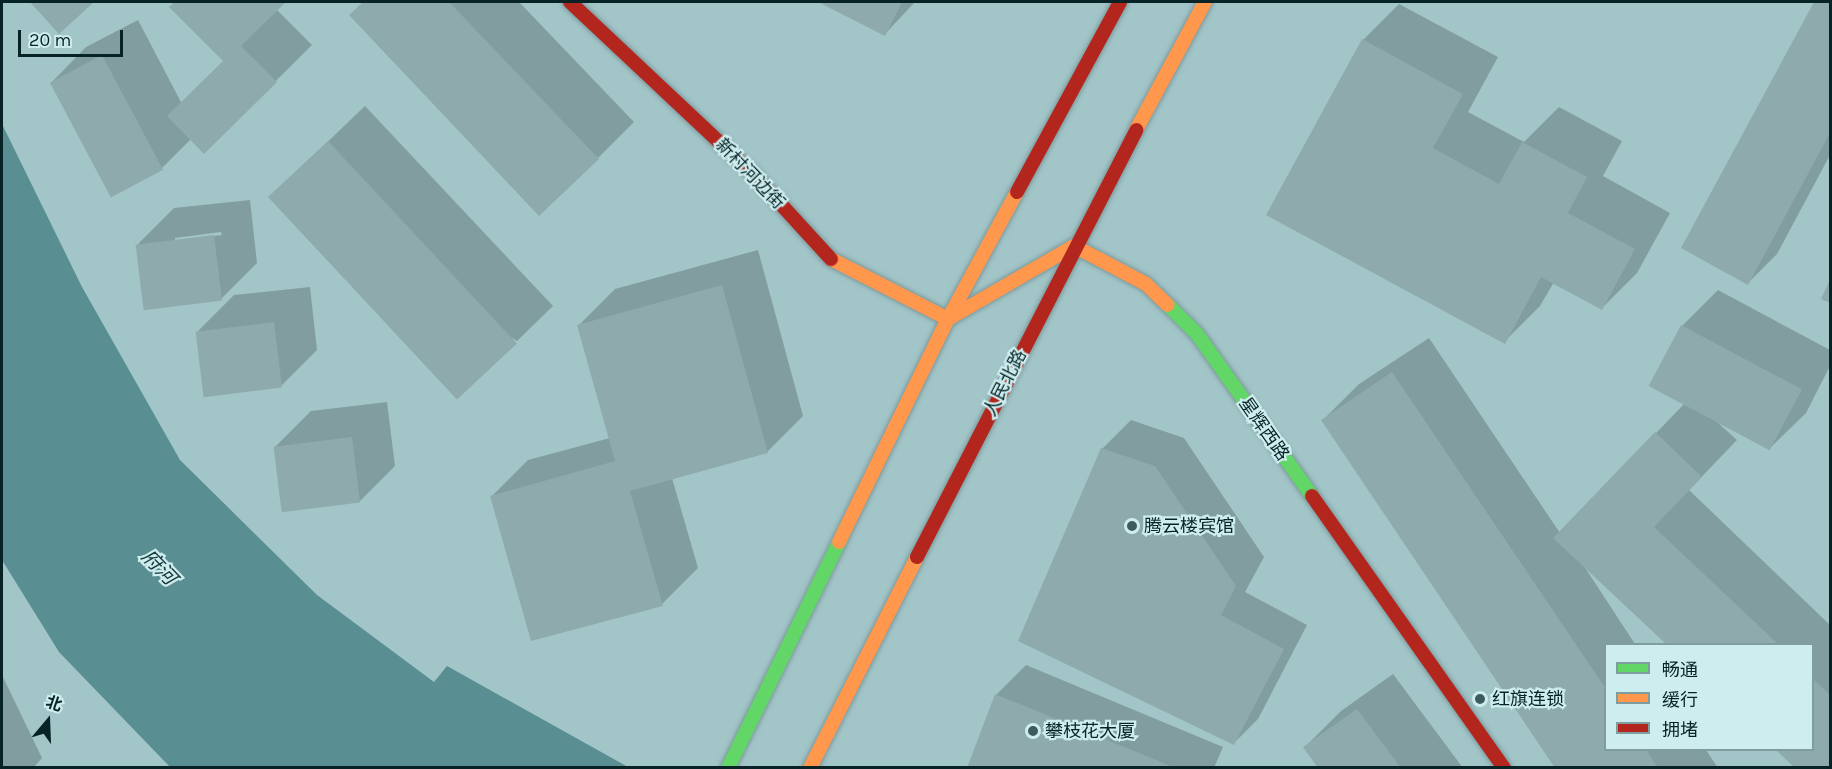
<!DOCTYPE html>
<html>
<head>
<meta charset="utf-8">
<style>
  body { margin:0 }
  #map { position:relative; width:1832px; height:769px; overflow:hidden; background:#a2c5c8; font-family:Karla,"Noto Sans SC",sans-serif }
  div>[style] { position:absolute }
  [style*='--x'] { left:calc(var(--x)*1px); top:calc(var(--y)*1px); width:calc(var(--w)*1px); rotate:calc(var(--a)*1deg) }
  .water>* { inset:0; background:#598e92 }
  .shadow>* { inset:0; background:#0003 }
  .building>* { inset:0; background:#8eaaad; transform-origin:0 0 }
  .roads { filter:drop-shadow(0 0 2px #7d999c) drop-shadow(0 0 2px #7d999c) }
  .fast>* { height:14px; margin:-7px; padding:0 7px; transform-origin:7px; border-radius:7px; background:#63d668 }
  .slow>* { height:14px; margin:-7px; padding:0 7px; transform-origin:7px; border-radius:7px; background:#ff974d }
  .jam>* { height:14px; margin:-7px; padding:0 7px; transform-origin:7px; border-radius:7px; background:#b3261e }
  .dots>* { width:16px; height:16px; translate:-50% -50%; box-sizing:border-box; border:3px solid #ceedef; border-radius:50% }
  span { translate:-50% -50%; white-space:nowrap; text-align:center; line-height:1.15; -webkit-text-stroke:4.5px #ceedef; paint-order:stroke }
  .street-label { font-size:18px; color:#082325 }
  .poi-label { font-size:18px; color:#082325 }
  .left { translate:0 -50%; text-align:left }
  .water-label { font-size:20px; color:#19393b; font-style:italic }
  .frame { position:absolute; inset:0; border:3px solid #082325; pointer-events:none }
  .legend { position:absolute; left:1604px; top:643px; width:210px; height:108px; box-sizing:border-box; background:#ceedef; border:2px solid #7f9c9e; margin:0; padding:8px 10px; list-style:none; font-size:18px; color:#082325 }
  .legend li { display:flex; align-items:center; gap:12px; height:30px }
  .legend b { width:30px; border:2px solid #7f9c9e }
  .north { position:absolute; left:18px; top:691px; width:60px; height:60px; -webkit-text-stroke:4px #ceedef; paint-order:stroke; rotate:19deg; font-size:16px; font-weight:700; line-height:24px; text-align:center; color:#082325 }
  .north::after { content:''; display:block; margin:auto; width:21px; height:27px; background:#082325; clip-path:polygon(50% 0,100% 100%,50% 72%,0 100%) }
  .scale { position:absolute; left:18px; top:30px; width:105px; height:27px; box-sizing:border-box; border:3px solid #082325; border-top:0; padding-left:8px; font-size:18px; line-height:21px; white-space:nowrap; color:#082325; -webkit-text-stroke:4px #ceedef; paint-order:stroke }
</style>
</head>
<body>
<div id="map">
  <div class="water">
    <i style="clip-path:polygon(2px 124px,82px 287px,180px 460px,317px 595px,434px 682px,447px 666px,628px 767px,170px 767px,59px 652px,2px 560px)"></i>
  </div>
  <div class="shadow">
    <i style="clip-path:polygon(32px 2px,92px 2px,59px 31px)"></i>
    <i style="clip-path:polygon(176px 2px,284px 2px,276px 9px,312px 45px,204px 152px,191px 139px,161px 169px,51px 83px,86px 47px,138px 20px,182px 104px,225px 61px,171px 7px)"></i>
    <i style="clip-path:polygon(364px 2px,519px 2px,634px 122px,598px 158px,351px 15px)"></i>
    <i style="clip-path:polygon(822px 2px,915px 2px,885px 34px)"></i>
    <i style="clip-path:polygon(1815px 2px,1830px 2px,1830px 155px,1777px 254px,1748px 283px,1683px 248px)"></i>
    <i style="clip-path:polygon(1399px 4px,1498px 57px,1468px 112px,1524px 142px,1559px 107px,1622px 141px,1603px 176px,1670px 213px,1637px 273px,1602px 308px,1554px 282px,1540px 306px,1504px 342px,1363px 40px)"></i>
    <i style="clip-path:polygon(365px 106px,553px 306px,517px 341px,270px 197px)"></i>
    <i style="clip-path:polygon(evenodd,250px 200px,257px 263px,221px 299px,138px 244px,174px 208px,250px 200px,221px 232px,222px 235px,175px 241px,175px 238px,221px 232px)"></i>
    <i style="clip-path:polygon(758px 250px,803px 416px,767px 452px,672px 478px,698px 568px,662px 604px,492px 496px,528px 460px,610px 438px,579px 325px,615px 289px)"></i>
    <i style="clip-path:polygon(310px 287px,317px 350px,281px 386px,198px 331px,234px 295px)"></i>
    <i style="clip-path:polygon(1718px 290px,1830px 350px,1830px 366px,1806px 413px,1770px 448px,1717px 422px,1737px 440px,1689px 490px,1830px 625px,1830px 768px,1797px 768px,1779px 750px,1812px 750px,1812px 644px,1668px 644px,1582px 563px,1635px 644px,1606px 644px,1606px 750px,1706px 750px,1718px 768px,1557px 768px,1323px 420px,1359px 384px,1429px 338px,1560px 533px,1685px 403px,1682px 326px)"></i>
    <i style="clip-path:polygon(387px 402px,395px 466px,359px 502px,275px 447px,311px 411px)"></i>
    <i style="clip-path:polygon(1131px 420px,1184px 438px,1264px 557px,1245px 592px,1307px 625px,1258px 719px,1234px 743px,1102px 449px)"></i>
    <i style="clip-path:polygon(1026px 665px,1223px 747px,1214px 768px,969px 768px,997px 694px)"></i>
    <i style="clip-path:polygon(1393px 674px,1463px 768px,1320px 768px,1305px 747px,1341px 711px)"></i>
    <i style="clip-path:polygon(2px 675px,42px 758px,33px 768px,2px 768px)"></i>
  </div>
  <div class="building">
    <i style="clip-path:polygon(30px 2px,94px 2px,59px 34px)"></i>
    <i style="clip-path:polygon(174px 2px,286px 2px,241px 46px,277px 82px,204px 154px,167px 116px,223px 61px,169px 7px)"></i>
    <i style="clip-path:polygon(363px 2px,449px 2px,599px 159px,539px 216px,349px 15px)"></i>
    <i style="clip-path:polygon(818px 2px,902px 2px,885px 36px)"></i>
    <i style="clip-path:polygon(1814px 2px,1830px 2px,1830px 133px,1748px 285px,1681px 248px)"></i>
    <i style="clip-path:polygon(1362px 39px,1463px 94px,1433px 148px,1499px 184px,1522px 142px,1587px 177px,1568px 213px,1635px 249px,1602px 310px,1541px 277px,1505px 344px,1266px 215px)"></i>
    <i style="left:102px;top:55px;width:130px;height:59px;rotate:62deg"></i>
    <i style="left:328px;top:141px;width:277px;height:82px;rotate:47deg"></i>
    <i style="left:214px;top:235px;width:66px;height:79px;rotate:83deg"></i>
    <i style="clip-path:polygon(1830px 280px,1830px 303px,1821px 299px)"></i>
    <i style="clip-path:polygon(722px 285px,768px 453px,630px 491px,663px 606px,531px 641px,490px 496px,615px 461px,577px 325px)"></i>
    <i style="left:274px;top:322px;width:66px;height:79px;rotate:83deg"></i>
    <i style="left:1681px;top:325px;width:137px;height:69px;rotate:28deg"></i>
    <i style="clip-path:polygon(1392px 372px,1606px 689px,1606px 750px,1646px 750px,1658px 768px,1555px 768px,1321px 420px)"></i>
    <i style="clip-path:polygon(1655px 432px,1702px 477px,1654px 527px,1778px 644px,1666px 644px,1553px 538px)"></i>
    <i style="left:352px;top:437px;width:66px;height:79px;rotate:83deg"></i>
    <i style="clip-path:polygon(1101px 448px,1155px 466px,1236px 586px,1221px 615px,1284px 649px,1234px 745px,1018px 641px)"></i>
    <i style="clip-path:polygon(1812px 678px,1830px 695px,1830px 768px,1795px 768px,1776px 750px,1812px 750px)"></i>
    <i style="clip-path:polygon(995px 694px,1173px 767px,1173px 768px,967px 768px)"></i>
    <i style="clip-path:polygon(1357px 709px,1401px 768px,1318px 768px,1303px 747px)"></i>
  </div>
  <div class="roads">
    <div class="fast">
      <i style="--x:1168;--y:305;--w:41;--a:45"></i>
      <i style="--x:1197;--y:334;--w:199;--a:54.6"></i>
      <i style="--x:728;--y:768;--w:252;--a:-63.8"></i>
    </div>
    <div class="slow">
      <i style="--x:1136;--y:130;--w:145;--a:-61.7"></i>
      <i style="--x:831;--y:259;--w:131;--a:27.1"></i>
      <i style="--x:948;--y:319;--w:146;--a:-30.1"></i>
      <i style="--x:1074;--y:246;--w:81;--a:27.8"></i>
      <i style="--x:1146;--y:284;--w:30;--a:44"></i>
      <i style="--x:839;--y:542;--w:248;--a:-64"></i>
      <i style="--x:948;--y:319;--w:145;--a:-61.5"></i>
      <i style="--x:810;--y:768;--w:237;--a:-63.1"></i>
    </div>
    <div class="jam">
      <i style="--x:570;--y:2;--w:253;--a:43.2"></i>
      <i style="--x:754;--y:175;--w:114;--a:47.5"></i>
      <i style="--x:1017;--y:192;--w:216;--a:-61.5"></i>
      <i style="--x:1312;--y:496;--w:333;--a:54.8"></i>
      <i style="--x:917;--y:557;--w:480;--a:-62.8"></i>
    </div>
  </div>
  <div class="dots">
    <i style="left:1132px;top:526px;background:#3e5c5e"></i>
    <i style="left:1480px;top:699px;background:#3e5c5e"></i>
    <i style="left:1033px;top:731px;background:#3e5c5e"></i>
  </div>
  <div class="street-label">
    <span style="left:750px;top:174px;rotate:46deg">新村河边街</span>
    <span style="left:1005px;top:383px;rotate:-63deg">人民北路</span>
    <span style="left:1264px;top:429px;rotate:55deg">星辉西路</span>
  </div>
  <div class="poi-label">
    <span class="left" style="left:1144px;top:526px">腾云楼宾馆</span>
    <span class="left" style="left:1492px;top:699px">红旗连锁</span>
    <span class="left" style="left:1045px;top:731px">攀枝花大厦</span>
  </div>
  <div class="water-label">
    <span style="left:159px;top:567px;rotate:46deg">府河</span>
  </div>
  <div class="frame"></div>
  <ul class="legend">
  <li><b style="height:8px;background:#63d668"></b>畅通</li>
  <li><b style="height:8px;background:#ff974d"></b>缓行</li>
  <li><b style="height:8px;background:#b3261e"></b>拥堵</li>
  </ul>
  <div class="north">北</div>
  <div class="scale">20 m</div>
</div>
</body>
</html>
